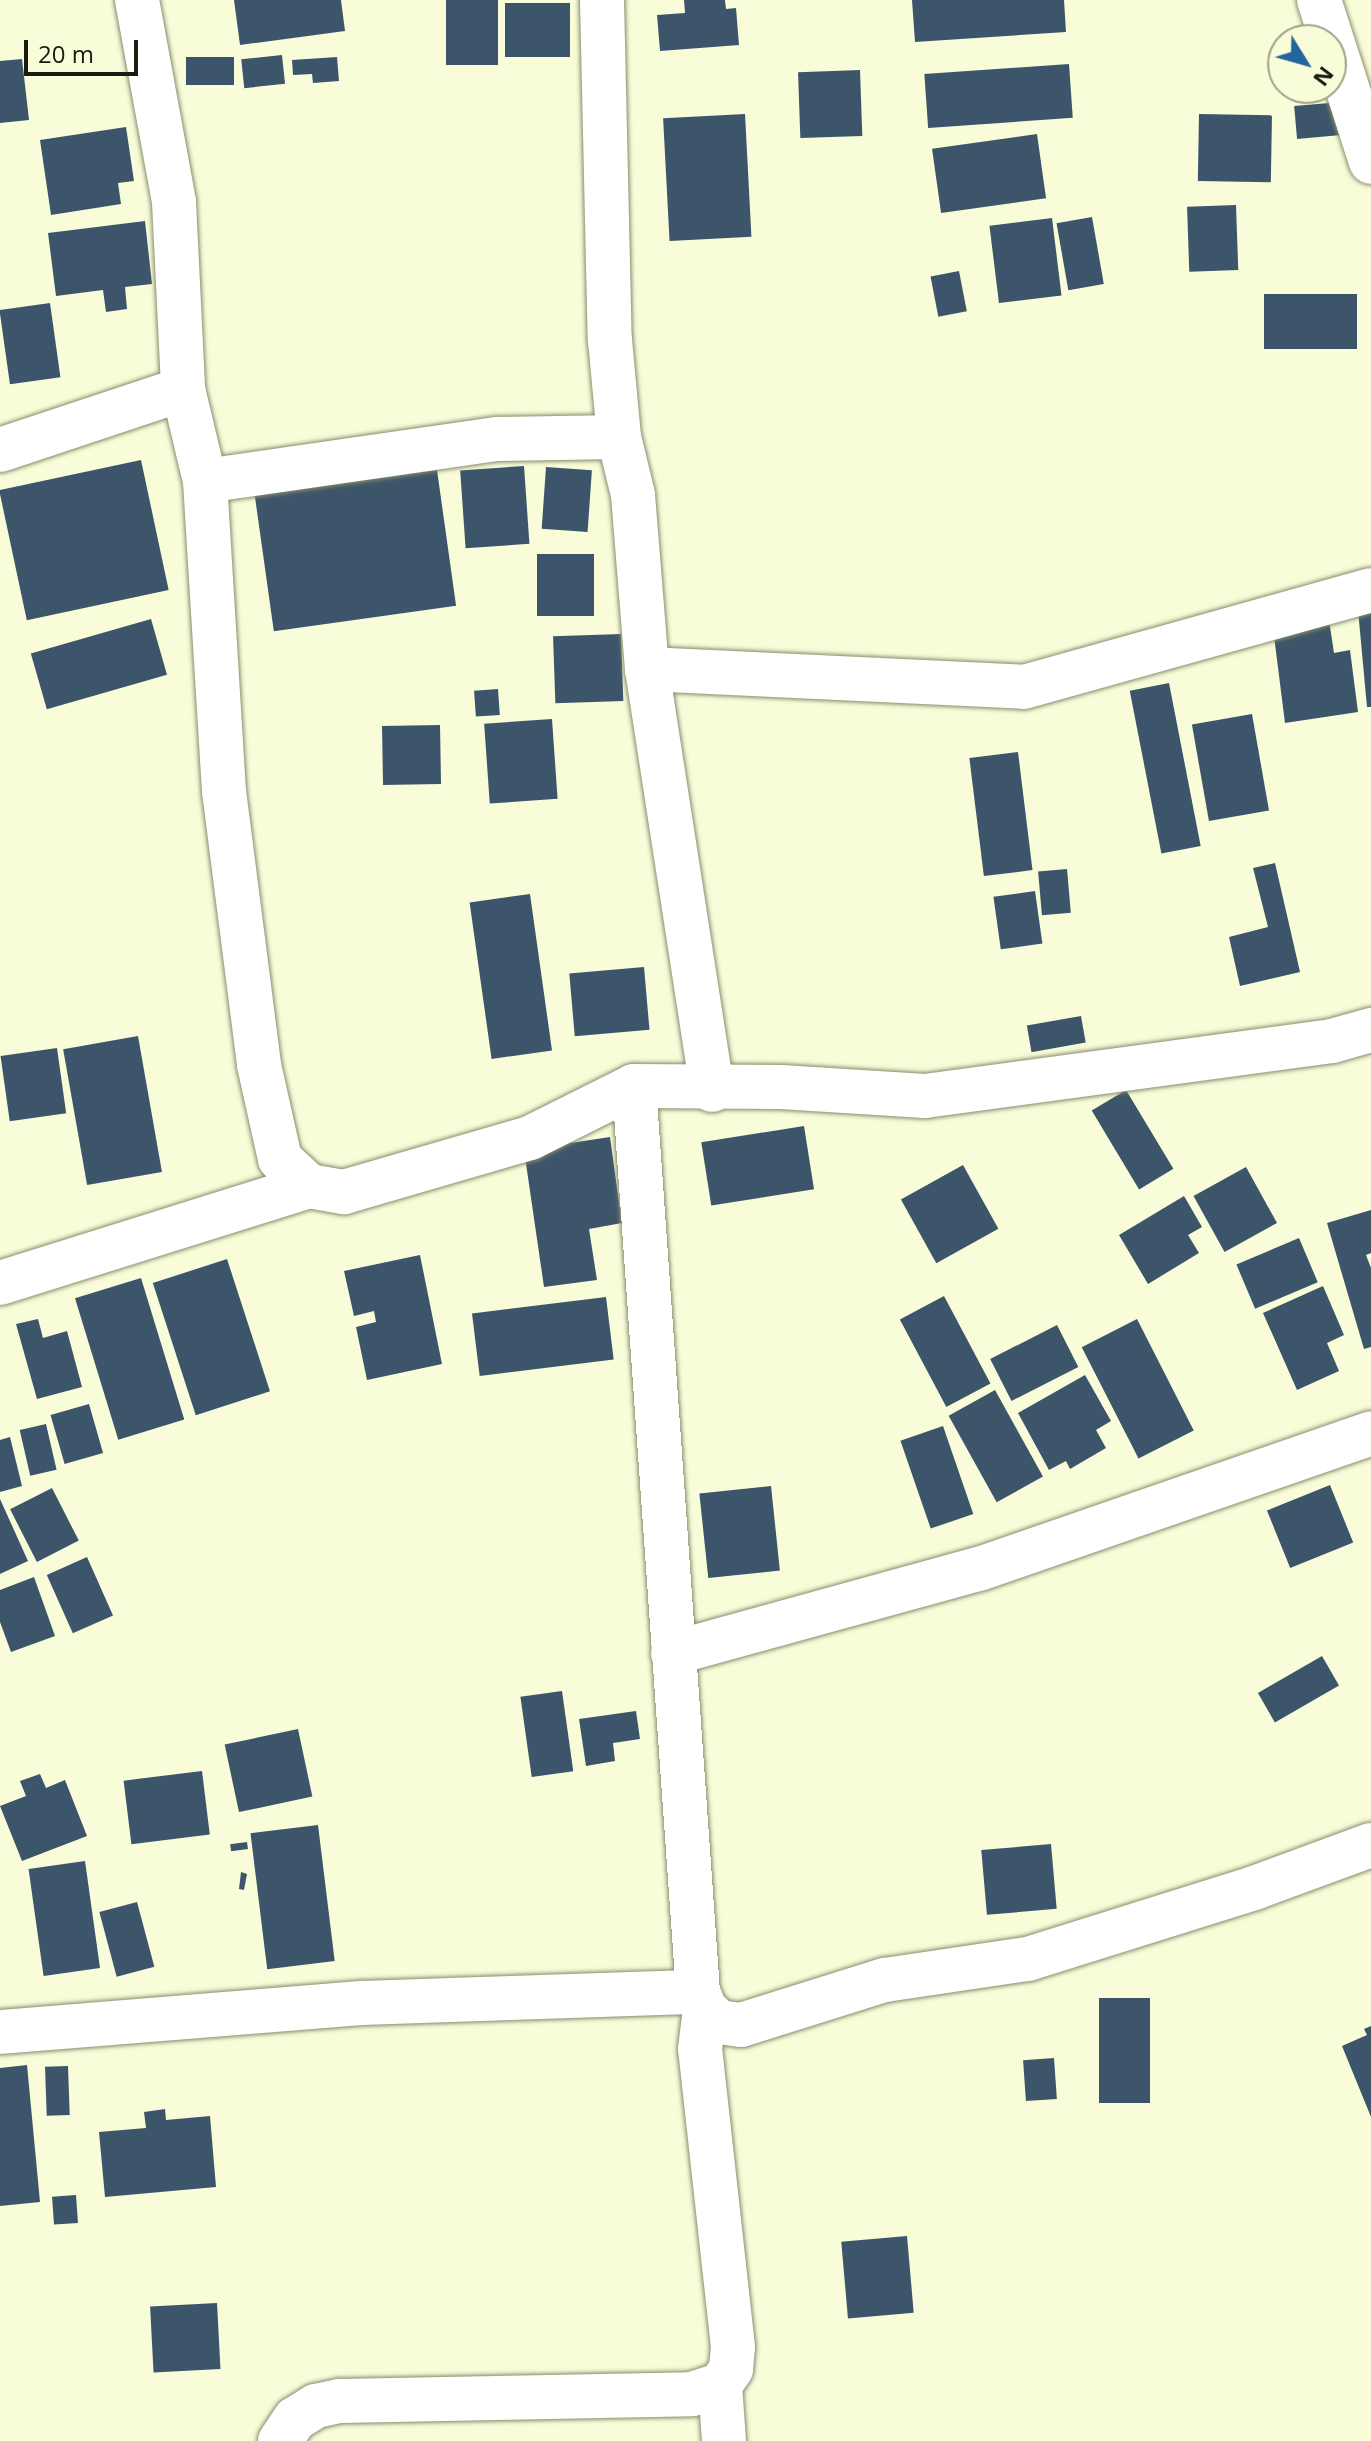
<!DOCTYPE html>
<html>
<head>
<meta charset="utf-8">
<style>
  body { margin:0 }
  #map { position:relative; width:1371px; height:2441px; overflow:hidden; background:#f8fcd9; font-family:"Open Sans",sans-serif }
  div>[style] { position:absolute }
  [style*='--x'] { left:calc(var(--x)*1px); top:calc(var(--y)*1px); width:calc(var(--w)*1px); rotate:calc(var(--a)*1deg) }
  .building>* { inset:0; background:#3d556a; transform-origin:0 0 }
  .roads { filter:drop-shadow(0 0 2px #898d6d) drop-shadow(0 0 2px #898d6d) }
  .minor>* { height:44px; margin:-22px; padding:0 22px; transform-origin:22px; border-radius:22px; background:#fff }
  span { translate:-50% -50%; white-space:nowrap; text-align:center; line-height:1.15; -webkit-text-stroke:8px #f8fcd9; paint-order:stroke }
  .north { position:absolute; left:1267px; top:24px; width:80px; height:80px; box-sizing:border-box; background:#f8fcd9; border:2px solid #a0a289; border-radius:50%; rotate:127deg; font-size:22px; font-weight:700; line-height:32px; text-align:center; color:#1b1c10 }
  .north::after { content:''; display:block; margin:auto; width:28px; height:36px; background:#24669b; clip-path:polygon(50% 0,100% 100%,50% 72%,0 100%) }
  .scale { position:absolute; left:24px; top:40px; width:114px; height:36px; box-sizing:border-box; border:4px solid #1b1c10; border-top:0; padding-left:10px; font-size:24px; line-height:28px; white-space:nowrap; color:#1b1c10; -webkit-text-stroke:6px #f8fcd9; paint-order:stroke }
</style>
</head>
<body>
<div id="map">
  <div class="building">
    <i style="clip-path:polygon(234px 0,341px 0,345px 31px,240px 45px)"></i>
    <i style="left:446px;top:0;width:52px;height:65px"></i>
    <i style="clip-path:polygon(684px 0,725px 0,726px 9px,736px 8px,739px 45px,660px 51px,657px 15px,685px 13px)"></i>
    <i style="clip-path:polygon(912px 0,1064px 0,1066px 32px,915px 42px)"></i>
    <i style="left:505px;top:3px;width:65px;height:54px"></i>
    <i style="left:282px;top:55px;width:29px;height:41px;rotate:84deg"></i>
    <i style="left:186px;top:57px;width:48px;height:28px"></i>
    <i style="clip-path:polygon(337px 57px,339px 81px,313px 83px,312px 74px,293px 75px,292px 60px)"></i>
    <i style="clip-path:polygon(22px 59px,29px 120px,0 123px,0 61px)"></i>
    <i style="left:1069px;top:64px;width:54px;height:145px;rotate:86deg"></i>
    <i style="left:860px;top:70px;width:66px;height:62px;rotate:88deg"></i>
    <i style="left:1341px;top:102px;width:33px;height:47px;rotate:85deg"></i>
    <i style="left:745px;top:114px;width:123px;height:82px;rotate:87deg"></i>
    <i style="left:1199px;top:114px;width:73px;height:67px;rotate:1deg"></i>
    <i style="clip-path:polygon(126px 127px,134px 181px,118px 183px,121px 204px,51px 215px,40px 140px)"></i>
    <i style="left:1037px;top:134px;width:65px;height:106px;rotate:82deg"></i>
    <i style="left:1236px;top:205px;width:65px;height:49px;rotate:88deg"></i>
    <i style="left:1092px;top:217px;width:68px;height:36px;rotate:80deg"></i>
    <i style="left:1052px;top:218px;width:78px;height:63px;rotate:83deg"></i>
    <i style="clip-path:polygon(145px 221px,152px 284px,125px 287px,127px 309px,106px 312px,103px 290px,56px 296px,48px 233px)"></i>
    <i style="left:959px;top:271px;width:41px;height:29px;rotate:79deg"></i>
    <i style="left:1264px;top:294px;width:93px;height:55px"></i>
    <i style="left:50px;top:303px;width:75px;height:51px;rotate:82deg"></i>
    <i style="left:141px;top:460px;width:133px;height:145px;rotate:78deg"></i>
    <i style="left:524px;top:466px;width:78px;height:64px;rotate:86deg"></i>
    <i style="left:546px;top:467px;width:46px;height:62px;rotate:4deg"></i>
    <i style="left:437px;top:470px;width:137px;height:184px;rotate:82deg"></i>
    <i style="left:537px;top:554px;width:57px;height:62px"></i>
    <i style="clip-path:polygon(1371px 608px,1371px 707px,1367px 707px,1358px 610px)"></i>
    <i style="left:151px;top:619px;width:58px;height:125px;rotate:74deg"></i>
    <i style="clip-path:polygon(1329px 620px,1334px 653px,1350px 650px,1358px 712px,1285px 723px,1273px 628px)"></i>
    <i style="left:621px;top:634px;width:67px;height:68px;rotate:88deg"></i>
    <i style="left:1169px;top:683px;width:166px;height:40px;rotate:79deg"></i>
    <i style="left:498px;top:689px;width:26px;height:24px;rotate:86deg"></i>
    <i style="left:1252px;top:714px;width:98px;height:61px;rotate:80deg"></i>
    <i style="left:552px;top:719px;width:80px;height:68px;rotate:86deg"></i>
    <i style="left:440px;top:725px;width:59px;height:58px;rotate:89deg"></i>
    <i style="left:1018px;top:752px;width:119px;height:49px;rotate:83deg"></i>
    <i style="clip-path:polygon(1275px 863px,1300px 972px,1240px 986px,1229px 937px,1268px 927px,1253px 868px)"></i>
    <i style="left:1067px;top:869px;width:44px;height:29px;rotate:85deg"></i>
    <i style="left:1035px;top:891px;width:53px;height:42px;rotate:82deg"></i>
    <i style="left:530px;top:894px;width:158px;height:61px;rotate:82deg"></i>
    <i style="left:644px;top:967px;width:63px;height:75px;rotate:85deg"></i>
    <i style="left:1081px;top:1016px;width:27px;height:55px;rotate:80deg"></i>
    <i style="left:138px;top:1036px;width:138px;height:76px;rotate:80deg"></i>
    <i style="left:57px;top:1048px;width:66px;height:57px;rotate:82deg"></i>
    <i style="left:1126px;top:1090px;width:92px;height:40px;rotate:59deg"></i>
    <i style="left:804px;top:1126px;width:64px;height:104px;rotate:81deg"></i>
    <i style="clip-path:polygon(610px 1137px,622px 1223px,589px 1229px,597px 1280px,544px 1287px,524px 1150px)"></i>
    <i style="left:963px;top:1165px;width:73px;height:71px;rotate:61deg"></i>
    <i style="left:1246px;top:1167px;width:64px;height:60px;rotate:61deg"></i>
    <i style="clip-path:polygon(1184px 1196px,1202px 1227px,1188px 1235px,1199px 1253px,1148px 1284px,1119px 1235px)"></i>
    <i style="clip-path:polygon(1371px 1210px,1371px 1253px,1366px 1255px,1371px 1268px,1371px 1347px,1364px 1349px,1327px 1223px)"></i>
    <i style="left:1299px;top:1238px;width:48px;height:68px;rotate:67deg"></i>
    <i style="clip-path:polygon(420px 1255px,442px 1364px,367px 1380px,356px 1327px,376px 1322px,374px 1311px,354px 1316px,344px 1271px)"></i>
    <i style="left:227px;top:1259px;width:139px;height:78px;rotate:72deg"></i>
    <i style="left:141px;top:1278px;width:148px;height:69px;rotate:73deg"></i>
    <i style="clip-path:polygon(1323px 1286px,1344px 1335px,1327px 1343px,1339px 1371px,1297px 1390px,1263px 1313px)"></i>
    <i style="left:944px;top:1296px;width:99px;height:50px;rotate:62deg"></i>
    <i style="left:606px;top:1297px;width:63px;height:135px;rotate:83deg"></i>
    <i style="clip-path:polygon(38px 1319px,43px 1338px,67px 1331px,82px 1387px,37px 1399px,16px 1324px)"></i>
    <i style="left:1137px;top:1319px;width:125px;height:62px;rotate:63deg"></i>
    <i style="left:1057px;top:1325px;width:47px;height:75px;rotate:63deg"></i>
    <i style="clip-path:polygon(1085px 1375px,1111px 1421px,1096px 1430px,1106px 1448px,1070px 1469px,1066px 1461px,1049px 1470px,1018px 1413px)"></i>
    <i style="left:995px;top:1390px;width:99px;height:53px;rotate:61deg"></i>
    <i style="left:89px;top:1404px;width:51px;height:40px;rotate:74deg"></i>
    <i style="left:46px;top:1424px;width:47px;height:27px;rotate:77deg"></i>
    <i style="left:943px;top:1426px;width:93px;height:45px;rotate:71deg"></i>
    <i style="clip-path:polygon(10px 1437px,22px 1486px,0 1492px,0 1440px)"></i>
    <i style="left:1330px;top:1485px;width:62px;height:68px;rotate:68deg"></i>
    <i style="left:771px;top:1486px;width:85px;height:72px;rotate:84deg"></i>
    <i style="left:52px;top:1488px;width:59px;height:47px;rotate:63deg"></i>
    <i style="clip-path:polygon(0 1499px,28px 1561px,0 1574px)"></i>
    <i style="left:87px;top:1557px;width:64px;height:44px;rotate:66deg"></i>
    <i style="clip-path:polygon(34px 1577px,55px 1636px,11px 1652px,0 1622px,0 1590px)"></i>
    <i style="left:1322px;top:1656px;width:34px;height:74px;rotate:60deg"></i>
    <i style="left:562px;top:1691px;width:81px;height:42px;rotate:82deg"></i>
    <i style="clip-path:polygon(636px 1711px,640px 1739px,613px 1743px,615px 1761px,586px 1766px,579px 1719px)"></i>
    <i style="left:298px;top:1729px;width:69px;height:75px;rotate:78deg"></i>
    <i style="left:202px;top:1771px;width:64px;height:79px;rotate:83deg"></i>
    <i style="clip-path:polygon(40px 1774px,46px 1788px,65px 1780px,87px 1836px,22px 1861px,0 1806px,26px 1796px,20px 1781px)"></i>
    <i style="left:318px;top:1825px;width:137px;height:68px;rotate:83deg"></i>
    <i style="left:247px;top:1842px;width:7px;height:17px;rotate:82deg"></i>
    <i style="left:1051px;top:1844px;width:65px;height:70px;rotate:85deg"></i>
    <i style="left:85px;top:1861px;width:108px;height:57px;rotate:82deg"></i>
    <i style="clip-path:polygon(241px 1872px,247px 1874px,244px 1890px,239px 1889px)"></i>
    <i style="left:137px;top:1902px;width:67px;height:39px;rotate:75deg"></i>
    <i style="left:1099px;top:1998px;width:51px;height:105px"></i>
    <i style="clip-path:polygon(1371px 2026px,1371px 2117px,1342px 2046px,1367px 2035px,1364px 2029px)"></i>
    <i style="left:1054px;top:2058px;width:41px;height:31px;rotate:86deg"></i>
    <i style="clip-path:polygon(27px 2065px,40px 2202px,0 2206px,0 2068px)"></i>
    <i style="left:68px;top:2066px;width:49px;height:23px;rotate:88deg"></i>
    <i style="clip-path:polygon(165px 2109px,166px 2120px,210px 2116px,216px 2187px,105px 2197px,99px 2132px,146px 2128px,144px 2112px)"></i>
    <i style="left:76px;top:2195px;width:28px;height:24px;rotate:86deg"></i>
    <i style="left:907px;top:2236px;width:77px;height:66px;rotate:85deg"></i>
    <i style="left:217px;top:2303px;width:66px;height:67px;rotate:87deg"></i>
  </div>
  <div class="roads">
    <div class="minor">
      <i style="--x:137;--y:0;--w:205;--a:79.6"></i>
      <i style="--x:174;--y:202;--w:187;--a:87.2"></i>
      <i style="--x:183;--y:389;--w:95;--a:76.6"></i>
      <i style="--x:205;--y:481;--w:311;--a:86.5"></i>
      <i style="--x:224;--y:791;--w:276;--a:82.7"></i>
      <i style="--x:259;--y:1065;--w:96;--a:77.4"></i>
      <i style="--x:280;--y:1159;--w:40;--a:43"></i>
      <i style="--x:309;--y:1186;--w:36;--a:10"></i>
      <i style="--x:344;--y:1192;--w:194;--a:-16.2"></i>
      <i style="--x:530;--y:1138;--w:116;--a:-26.6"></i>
      <i style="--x:634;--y:1086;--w:147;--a:0.4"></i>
      <i style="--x:781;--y:1087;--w:144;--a:3.6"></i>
      <i style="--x:925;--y:1096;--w:411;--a:-7.7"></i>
      <i style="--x:1332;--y:1041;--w:41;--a:-15.8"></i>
      <i style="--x:602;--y:0;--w:340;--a:88.7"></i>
      <i style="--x:610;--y:340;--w:97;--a:84.7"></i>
      <i style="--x:619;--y:437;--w:60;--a:76.4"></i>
      <i style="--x:633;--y:495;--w:175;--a:85.4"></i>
      <i style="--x:647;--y:669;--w:426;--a:81.2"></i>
      <i style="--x:1319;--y:0;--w:170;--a:72.2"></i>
      <i style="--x:0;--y:450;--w:193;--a:-18.4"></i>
      <i style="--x:205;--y:481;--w:296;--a:-8.2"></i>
      <i style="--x:498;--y:439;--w:121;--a:-0.9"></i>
      <i style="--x:647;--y:669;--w:377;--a:2.7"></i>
      <i style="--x:1024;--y:687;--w:360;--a:-15.6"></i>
      <i style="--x:0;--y:1283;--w:324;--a:-17.4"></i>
      <i style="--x:673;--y:1653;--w:317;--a:-15.4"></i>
      <i style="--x:979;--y:1569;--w:415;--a:-19.1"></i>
      <i style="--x:705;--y:2009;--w:19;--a:43"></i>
      <i style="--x:719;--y:2022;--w:22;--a:8"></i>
      <i style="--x:741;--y:2025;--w:151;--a:-17.4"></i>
      <i style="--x:885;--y:1980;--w:145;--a:-8.4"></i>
      <i style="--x:1028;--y:1959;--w:237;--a:-17.4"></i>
      <i style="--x:1254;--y:1888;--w:125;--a:-20.2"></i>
      <i style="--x:0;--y:2032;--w:362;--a:-4.6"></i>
      <i style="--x:361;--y:2003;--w:337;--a:-1.9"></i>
      <i style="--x:720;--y:2385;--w:56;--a:85.9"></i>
      <i style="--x:280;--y:2441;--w:27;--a:-56"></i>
      <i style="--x:295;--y:2419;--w:25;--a:-32"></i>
      <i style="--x:316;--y:2406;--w:25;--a:-12"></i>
      <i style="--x:340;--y:2401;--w:352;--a:-1.1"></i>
      <i style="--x:692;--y:2394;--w:29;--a:-18"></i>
      <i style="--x:720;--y:2385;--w:19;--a:-55"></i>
      <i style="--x:731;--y:2369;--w:22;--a:-85"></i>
      <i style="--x:733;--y:2347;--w:300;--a:-96.3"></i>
      <i style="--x:700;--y:2049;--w:40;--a:-82.9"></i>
      <i style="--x:705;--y:2009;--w:18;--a:-112"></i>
      <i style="--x:698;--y:1992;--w:908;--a:-94.04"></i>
    </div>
  </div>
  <div class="north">N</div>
  <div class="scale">20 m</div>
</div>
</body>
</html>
